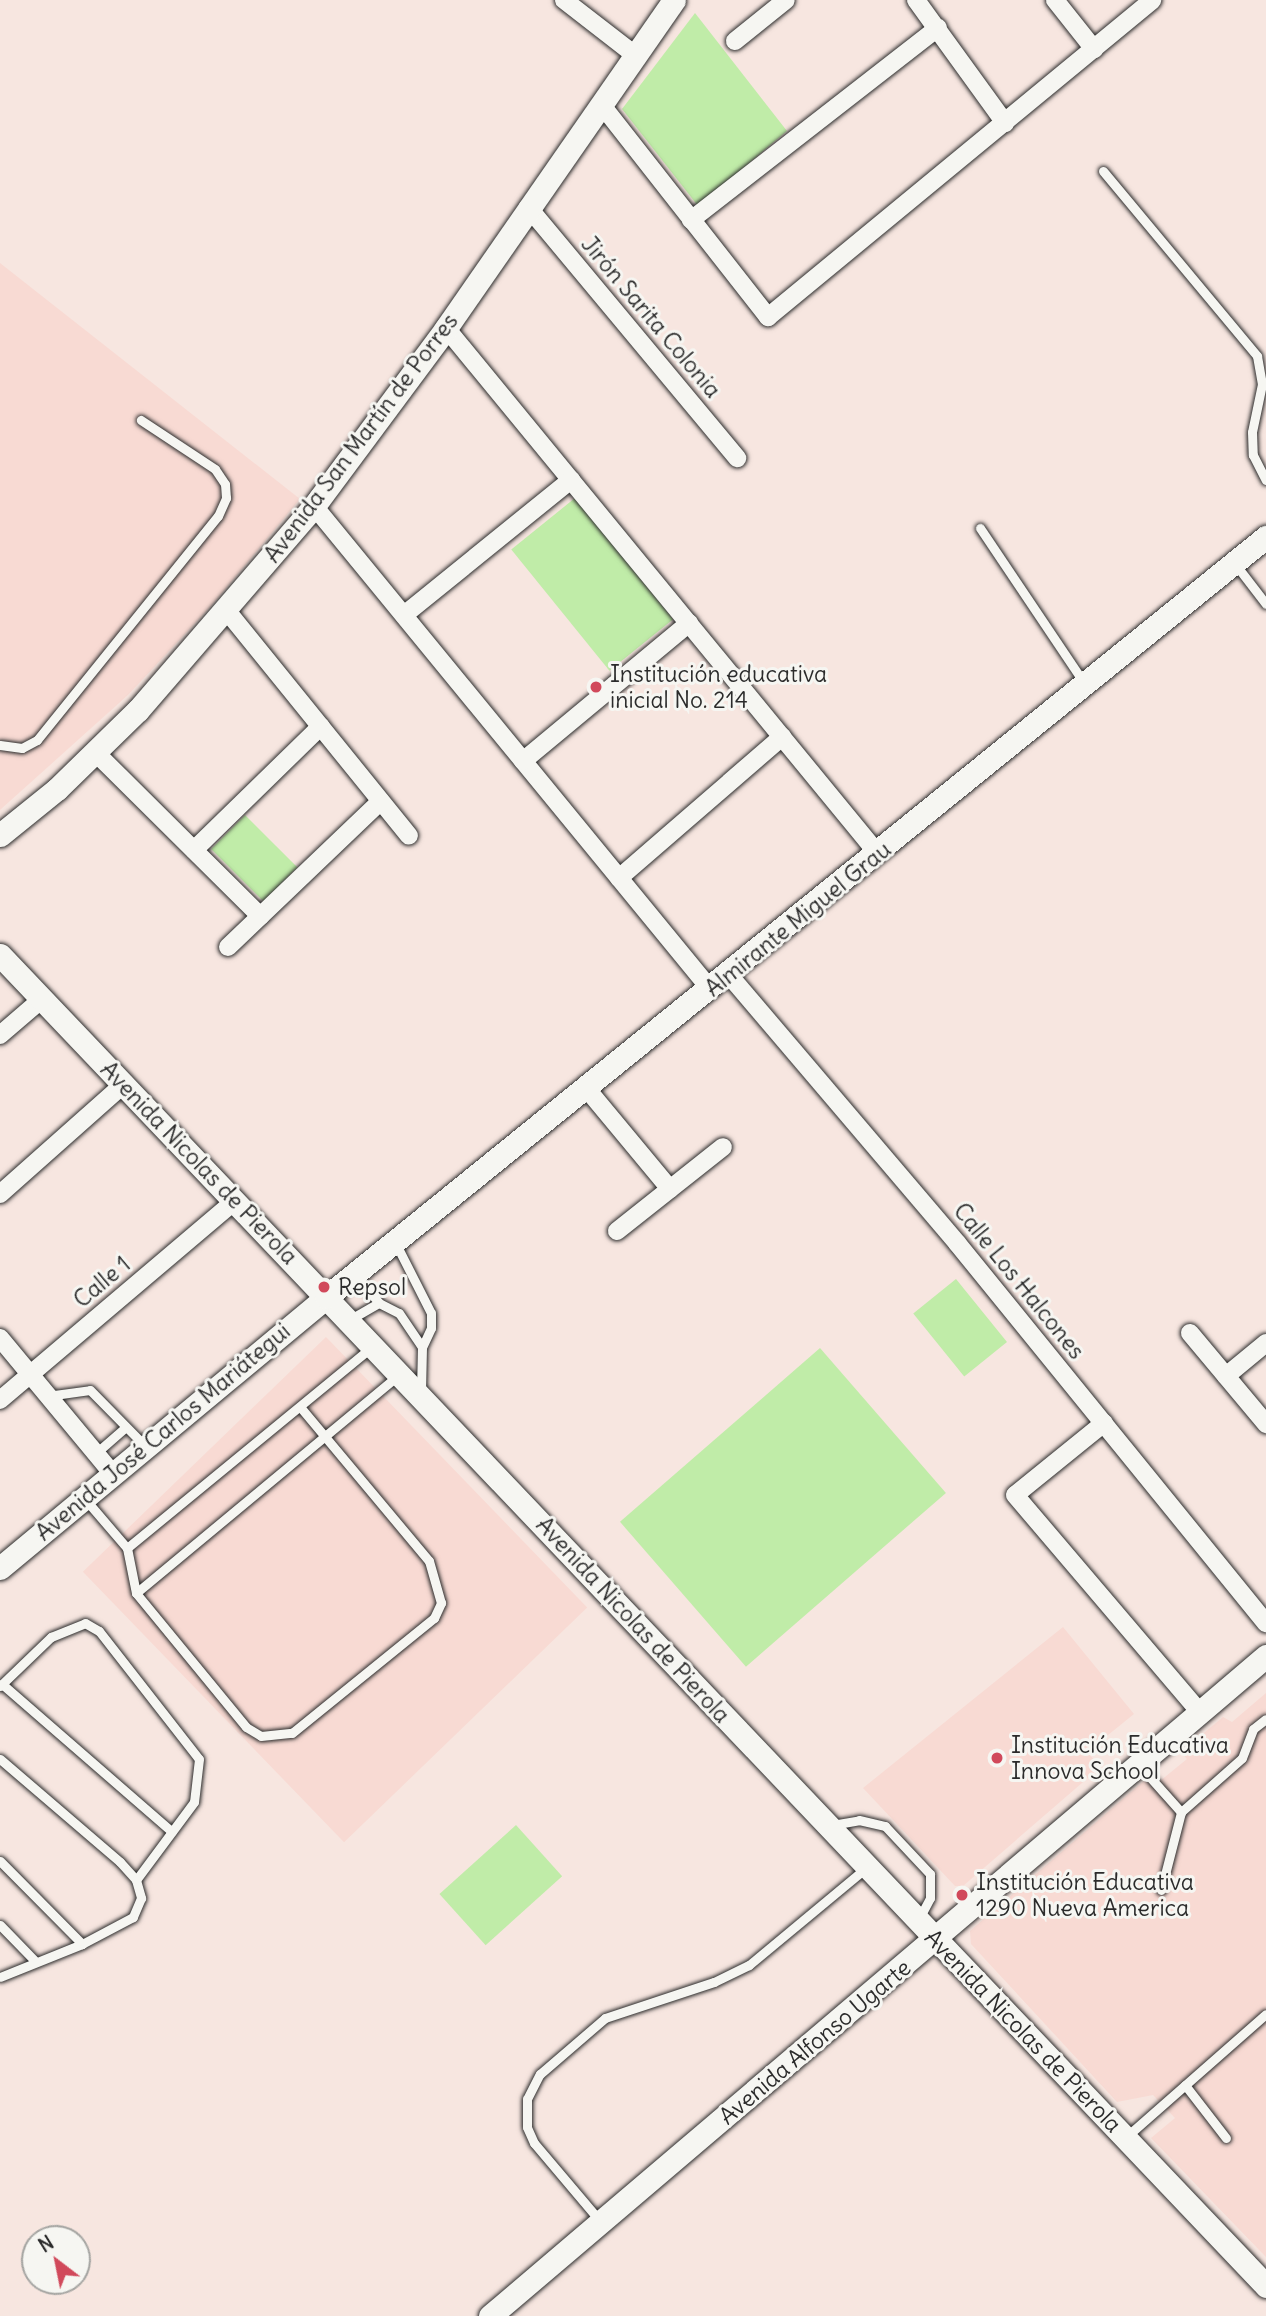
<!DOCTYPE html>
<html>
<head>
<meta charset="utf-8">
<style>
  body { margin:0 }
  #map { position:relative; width:1266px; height:2316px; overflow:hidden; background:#f7e6e0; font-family:Delius,sans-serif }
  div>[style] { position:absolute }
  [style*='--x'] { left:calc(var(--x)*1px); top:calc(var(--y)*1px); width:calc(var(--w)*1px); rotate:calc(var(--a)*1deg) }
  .built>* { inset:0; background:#f8dad3; transform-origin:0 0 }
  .green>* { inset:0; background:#c0eca8; transform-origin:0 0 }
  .roads { filter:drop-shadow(0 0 2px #2b2b2b) drop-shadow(0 0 2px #2b2b2b) }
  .service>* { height:9px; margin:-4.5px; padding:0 4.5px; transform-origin:4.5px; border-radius:4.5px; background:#f6f6f2 }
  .minor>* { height:18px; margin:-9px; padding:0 9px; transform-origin:9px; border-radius:9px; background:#f6f6f2 }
  .tertiary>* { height:23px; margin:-11.5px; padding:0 11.5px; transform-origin:11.5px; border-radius:11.5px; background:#f6f6f2 }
  .dots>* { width:19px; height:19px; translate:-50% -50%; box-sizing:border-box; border:4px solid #f6f6f2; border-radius:50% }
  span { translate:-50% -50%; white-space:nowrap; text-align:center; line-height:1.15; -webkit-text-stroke:6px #f6f6f2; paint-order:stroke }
  .street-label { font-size:23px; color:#2b2b2b }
  .poi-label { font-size:23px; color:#2b2b2b }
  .left { translate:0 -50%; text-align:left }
  .north { position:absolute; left:21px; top:2225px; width:70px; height:70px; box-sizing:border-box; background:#f6f6f2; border:2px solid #a5a5a2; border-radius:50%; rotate:328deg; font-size:19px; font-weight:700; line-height:28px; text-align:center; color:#2b2b2b }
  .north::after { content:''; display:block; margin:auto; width:24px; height:32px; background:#d1495b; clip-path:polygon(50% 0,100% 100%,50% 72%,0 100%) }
</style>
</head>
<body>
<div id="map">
  <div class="built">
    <i style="clip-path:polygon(0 263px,300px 499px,213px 604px,128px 695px,0 810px)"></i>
    <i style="left:326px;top:1337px;width:376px;height:338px;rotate:46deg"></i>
    <i style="clip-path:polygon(1063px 1627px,1134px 1714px,1087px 1752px,1098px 1764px,1097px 1770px,963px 1886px,955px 1886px,863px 1788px)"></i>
    <i style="clip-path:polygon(1266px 1693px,1266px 2257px,1151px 2138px,1175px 2118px,1153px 2095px,1117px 2102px,971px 1944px,970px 1931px,1146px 1779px,1160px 1781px,1187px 1759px,1181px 1752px,1223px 1717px,1232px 1722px)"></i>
  </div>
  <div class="green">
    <i style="clip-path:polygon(695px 13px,787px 131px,698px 206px,622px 109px)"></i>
    <i style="left:575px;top:498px;width:156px;height:82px;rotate:51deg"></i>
    <i style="left:245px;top:815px;width:74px;height:48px;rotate:45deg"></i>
    <i style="left:956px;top:1279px;width:81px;height:55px;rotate:51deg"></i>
    <i style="left:820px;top:1348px;width:192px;height:265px;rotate:49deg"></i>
    <i style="left:516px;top:1825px;width:69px;height:103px;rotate:48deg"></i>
  </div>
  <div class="roads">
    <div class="service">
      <i style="--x:1103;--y:171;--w:241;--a:50.2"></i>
      <i style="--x:1257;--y:356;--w:28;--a:80"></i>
      <i style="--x:1262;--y:384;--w:49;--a:101.8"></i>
      <i style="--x:1252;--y:432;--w:23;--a:88"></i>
      <i style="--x:1253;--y:455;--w:28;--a:63"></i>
      <i style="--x:980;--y:528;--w:187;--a:56.1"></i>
      <i style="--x:1236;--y:565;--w:49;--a:52.4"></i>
      <i style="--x:0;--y:745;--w:22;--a:8"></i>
      <i style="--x:22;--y:748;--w:17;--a:-28"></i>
      <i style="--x:37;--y:740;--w:288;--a:-51.1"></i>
      <i style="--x:218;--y:516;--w:20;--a:-66"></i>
      <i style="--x:226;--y:498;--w:14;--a:-94"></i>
      <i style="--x:225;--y:484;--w:18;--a:-124"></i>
      <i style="--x:215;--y:469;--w:89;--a:-146.5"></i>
      <i style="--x:396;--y:1244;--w:77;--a:63.1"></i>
      <i style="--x:431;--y:1313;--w:15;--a:90"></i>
      <i style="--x:431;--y:1328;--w:21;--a:115"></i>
      <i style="--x:355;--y:1276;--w:36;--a:48"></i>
      <i style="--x:349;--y:1320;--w:34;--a:-30"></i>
      <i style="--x:379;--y:1303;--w:22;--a:27"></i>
      <i style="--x:399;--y:1313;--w:41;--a:55.9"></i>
      <i style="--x:422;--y:1347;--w:44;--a:91.3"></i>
      <i style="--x:47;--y:1396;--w:43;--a:-7.9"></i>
      <i style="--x:90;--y:1390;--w:77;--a:45.5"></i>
      <i style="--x:96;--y:1453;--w:37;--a:-41"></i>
      <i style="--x:85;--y:1499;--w:65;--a:49.4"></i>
      <i style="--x:127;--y:1548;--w:46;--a:78.7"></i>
      <i style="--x:136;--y:1593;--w:173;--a:50.6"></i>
      <i style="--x:246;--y:1727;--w:17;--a:31"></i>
      <i style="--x:261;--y:1736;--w:31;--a:-6"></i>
      <i style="--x:292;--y:1733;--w:183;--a:-39"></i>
      <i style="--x:434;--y:1618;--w:17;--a:-65"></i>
      <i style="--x:441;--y:1603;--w:44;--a:-105.9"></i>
      <i style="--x:429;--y:1561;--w:199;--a:-129.9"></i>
      <i style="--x:127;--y:1548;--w:317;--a:-39.4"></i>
      <i style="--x:136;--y:1593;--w:342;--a:-39.7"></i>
      <i style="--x:2;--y:1684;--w:225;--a:41"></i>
      <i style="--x:0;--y:1686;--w:71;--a:-43.9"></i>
      <i style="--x:51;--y:1637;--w:37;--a:-22"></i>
      <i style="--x:85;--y:1623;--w:16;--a:30"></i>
      <i style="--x:99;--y:1631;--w:162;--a:52"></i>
      <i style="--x:199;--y:1759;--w:43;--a:96.6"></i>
      <i style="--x:194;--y:1802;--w:97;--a:126.6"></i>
      <i style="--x:0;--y:1759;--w:158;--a:40.6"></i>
      <i style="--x:120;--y:1862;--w:24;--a:48"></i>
      <i style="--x:136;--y:1880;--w:19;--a:74"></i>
      <i style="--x:141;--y:1898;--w:21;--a:113"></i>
      <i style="--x:133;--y:1917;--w:58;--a:152.1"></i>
      <i style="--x:82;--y:1944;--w:88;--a:158.1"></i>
      <i style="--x:1140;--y:1766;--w:62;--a:48.3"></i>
      <i style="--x:832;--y:1825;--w:27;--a:-10"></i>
      <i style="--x:859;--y:1820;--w:27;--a:13"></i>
      <i style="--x:885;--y:1826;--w:66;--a:46.8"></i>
      <i style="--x:930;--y:1874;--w:24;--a:90"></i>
      <i style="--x:930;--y:1898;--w:24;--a:118"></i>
      <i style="--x:0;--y:1861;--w:117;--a:45.3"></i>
      <i style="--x:1161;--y:1890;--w:81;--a:-75.6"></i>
      <i style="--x:1181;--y:1812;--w:81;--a:-41.5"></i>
      <i style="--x:1242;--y:1758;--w:31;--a:-69"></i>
      <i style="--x:1253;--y:1729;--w:16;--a:-38"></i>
      <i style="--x:0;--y:1925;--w:49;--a:45.8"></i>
      <i style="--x:1185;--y:2085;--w:67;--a:52.3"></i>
      <i style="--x:1126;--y:2137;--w:186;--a:-41.3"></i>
      <i style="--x:600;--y:2221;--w:102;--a:-130.2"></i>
      <i style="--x:534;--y:2143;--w:17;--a:-114"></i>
      <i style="--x:527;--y:2127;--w:28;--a:-90"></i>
      <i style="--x:527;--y:2099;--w:28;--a:-63"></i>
      <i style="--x:540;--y:2074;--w:86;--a:-40.7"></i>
      <i style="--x:605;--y:2018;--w:115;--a:-18.3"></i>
      <i style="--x:714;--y:1982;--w:39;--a:-26"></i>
      <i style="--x:749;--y:1965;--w:152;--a:-39.7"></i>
    </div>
    <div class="minor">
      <i style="--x:564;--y:0;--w:90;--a:37.8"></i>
      <i style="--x:916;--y:0;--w:152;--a:54.1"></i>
      <i style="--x:1055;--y:0;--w:63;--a:51.5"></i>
      <i style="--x:735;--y:41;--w:65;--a:-38.8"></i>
      <i style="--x:601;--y:104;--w:271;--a:51.9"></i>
      <i style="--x:768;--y:317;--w:498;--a:-39.5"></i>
      <i style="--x:528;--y:207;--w:327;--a:50.2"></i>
      <i style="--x:691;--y:220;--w:313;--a:-37.9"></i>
      <i style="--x:446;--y:328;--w:681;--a:50.6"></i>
      <i style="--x:314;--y:506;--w:626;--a:50.64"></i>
      <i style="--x:227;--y:611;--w:289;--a:51"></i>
      <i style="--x:404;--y:615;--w:215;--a:-39"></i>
      <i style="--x:95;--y:752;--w:233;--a:44.8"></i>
      <i style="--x:523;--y:761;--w:216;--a:-39.7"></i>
      <i style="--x:194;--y:850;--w:177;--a:-44.3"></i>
      <i style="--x:619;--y:878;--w:216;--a:-40.9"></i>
      <i style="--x:228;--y:947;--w:211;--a:-43.7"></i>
      <i style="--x:729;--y:975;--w:352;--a:49.6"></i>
      <i style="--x:957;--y:1243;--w:490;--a:50.9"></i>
      <i style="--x:0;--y:1035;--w:55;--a:-40.6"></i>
      <i style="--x:587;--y:1089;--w:130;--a:50.3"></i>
      <i style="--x:0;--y:1194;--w:166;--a:-41.6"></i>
      <i style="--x:617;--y:1231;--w:135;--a:-38.4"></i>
      <i style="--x:1190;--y:1333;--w:119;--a:50.1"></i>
      <i style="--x:0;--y:1338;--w:177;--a:50.3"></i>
      <i style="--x:1226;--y:1376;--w:52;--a:-39.5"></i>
      <i style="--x:0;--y:1400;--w:308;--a:-40.3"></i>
      <i style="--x:1104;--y:1423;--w:114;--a:141"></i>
      <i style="--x:1015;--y:1495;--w:285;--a:49.6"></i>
    </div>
    <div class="tertiary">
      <i style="--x:0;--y:835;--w:73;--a:-38.9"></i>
      <i style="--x:57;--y:789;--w:113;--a:-44.3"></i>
      <i style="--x:138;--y:710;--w:269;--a:-49.2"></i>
      <i style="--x:314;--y:506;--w:222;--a:-53.4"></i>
      <i style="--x:446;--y:328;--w:399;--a:-55.2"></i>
      <i style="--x:0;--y:955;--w:1837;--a:46.43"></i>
      <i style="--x:0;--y:1568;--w:424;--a:-39.7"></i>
      <i style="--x:326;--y:1297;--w:1209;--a:-38.96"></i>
      <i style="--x:490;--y:2316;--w:1019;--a:-40.38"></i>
    </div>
  </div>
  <div class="dots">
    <i style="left:596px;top:687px;background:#d1495b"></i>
    <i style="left:324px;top:1287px;background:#d1495b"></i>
    <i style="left:997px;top:1758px;background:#d1495b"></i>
    <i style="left:962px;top:1895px;background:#d1495b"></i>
  </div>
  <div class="street-label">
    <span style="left:651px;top:317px;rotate:50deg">Jirón Sarita Colonia</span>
    <span style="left:361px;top:438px;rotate:-53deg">Avenida San Martín de Porres</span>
    <span style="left:798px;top:919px;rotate:-39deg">Almirante Miguel Grau</span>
    <span style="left:199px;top:1163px;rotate:46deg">Avenida Nicolas de Pierola</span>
    <span style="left:1019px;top:1281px;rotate:51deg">Calle Los Halcones</span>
    <span style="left:102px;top:1282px;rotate:-40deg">Calle 1</span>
    <span style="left:163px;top:1432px;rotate:-40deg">Avenida José Carlos Mariátegui</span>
    <span style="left:633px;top:1620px;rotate:47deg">Avenida Nicolas de Pierola</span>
    <span style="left:1023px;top:2031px;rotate:46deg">Avenida Nicolas de Pierola</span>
    <span style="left:815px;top:2042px;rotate:-40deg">Avenida Alfonso Ugarte</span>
  </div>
  <div class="poi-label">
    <span class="left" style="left:610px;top:687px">Institución educativa<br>inicial No. 214</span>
    <span class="left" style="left:338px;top:1287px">Repsol</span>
    <span class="left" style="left:1011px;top:1758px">Institución Educativa<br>Innova School</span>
    <span class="left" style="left:976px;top:1895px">Institución Educativa<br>1290 Nueva America</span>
  </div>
  <div class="north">N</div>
</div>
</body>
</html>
